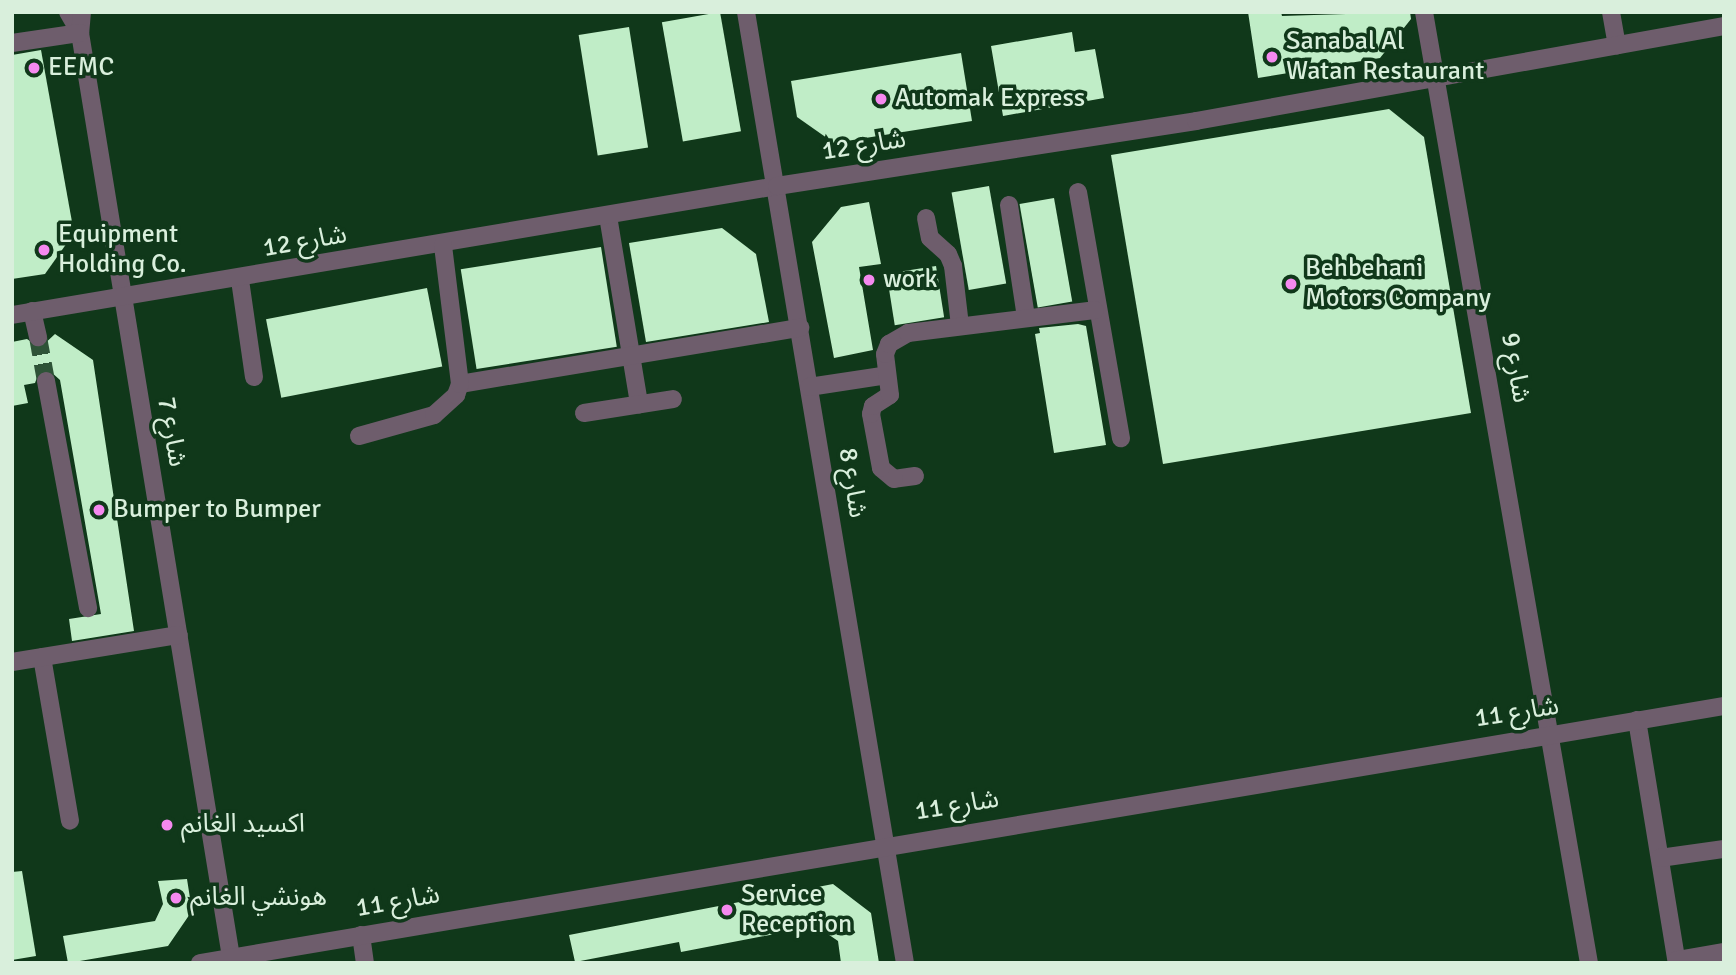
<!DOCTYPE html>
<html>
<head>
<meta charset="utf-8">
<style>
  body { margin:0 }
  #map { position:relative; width:1736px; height:975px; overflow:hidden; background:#10381a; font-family:Signika,"Noto Sans Arabic",sans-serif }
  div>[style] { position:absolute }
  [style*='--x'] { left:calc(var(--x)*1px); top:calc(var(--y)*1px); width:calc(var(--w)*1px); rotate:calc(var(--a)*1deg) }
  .building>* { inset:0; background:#c0edc7; transform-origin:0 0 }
  .minor-tunnel>* { height:18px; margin-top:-9px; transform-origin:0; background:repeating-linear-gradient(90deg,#2e5337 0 18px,transparent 0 27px) }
  .minor>* { height:18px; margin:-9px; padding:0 9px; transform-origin:9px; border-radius:9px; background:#6e5d6c }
  .dots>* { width:19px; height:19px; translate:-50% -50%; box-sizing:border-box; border:4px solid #10381a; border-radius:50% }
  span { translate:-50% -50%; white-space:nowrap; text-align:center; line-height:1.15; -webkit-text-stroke:7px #10381a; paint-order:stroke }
  .poi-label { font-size:26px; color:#d9efdc }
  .left { translate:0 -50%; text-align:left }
  .street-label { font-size:26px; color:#d9efdc }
  .frame { position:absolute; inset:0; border:14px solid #d9efdc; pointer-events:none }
</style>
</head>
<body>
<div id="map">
  <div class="building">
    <i style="left:720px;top:12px;width:121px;height:59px;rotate:80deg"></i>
    <i style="clip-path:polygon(1248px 12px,1281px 12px,1282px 16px,1410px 12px,1411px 19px,1380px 58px,1258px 78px)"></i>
    <i style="left:629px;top:27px;width:122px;height:51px;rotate:81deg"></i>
    <i style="clip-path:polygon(1072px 32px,1075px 52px,1095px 49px,1104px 98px,1003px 116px,991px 46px)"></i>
    <i style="clip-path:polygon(41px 50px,74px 233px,45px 274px,12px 279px,12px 55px)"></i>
    <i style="clip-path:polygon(961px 53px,972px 121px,834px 143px,797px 117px,791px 81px)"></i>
    <i style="clip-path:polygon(1389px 109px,1424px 137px,1471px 413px,1163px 464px,1111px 155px)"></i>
    <i style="left:989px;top:186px;width:99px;height:38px;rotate:80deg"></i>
    <i style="left:1054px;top:198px;width:105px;height:35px;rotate:80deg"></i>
    <i style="clip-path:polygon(869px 202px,881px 264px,859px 267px,873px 350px,834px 358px,812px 242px,841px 207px)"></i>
    <i style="clip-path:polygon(722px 228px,756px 254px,769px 322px,646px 342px,629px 243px)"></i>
    <i style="left:601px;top:247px;width:101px;height:142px;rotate:81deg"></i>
    <i style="left:936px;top:266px;width:52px;height:50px;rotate:81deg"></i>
    <i style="left:427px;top:288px;width:80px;height:164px;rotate:79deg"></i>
    <i style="clip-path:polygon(1078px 324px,1086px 326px,1106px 445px,1054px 453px,1035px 334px,1040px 333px,1039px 328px)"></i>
    <i style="clip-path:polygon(55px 334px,93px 360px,134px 631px,72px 641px,69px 619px,101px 614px,60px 380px,50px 371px,39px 372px,35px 383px,24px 385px,28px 403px,12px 406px,12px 342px,27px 339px,40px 348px)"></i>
    <i style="clip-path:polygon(22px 871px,36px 956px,12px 960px,12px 872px)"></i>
    <i style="clip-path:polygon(187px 879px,192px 911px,168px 946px,68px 963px,63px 936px,155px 921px,163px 904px,158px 881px)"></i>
    <i style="clip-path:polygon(833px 884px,871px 913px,879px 963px,841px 963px,838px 941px,816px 926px,681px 952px,679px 942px,575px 962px,569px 935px)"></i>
  </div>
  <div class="minor-tunnel">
    <i style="--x:38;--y:337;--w:45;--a:79.7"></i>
  </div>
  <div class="minor">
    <i style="--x:68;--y:12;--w:24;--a:60"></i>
    <i style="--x:82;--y:12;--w:21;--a:95"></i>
    <i style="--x:80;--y:33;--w:942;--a:80.72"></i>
    <i style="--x:746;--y:12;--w:964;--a:80.51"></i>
    <i style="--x:1424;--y:12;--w:965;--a:80.16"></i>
    <i style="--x:1611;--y:12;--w:34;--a:80"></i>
    <i style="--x:12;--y:43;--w:69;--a:-8.4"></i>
    <i style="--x:1078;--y:192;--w:250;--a:80.1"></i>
    <i style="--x:1009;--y:205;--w:114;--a:81.4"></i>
    <i style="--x:608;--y:216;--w:191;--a:80.6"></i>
    <i style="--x:926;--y:218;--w:20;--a:79"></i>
    <i style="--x:930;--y:238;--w:24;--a:42"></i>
    <i style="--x:948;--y:254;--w:13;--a:67"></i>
    <i style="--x:953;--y:266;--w:60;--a:83.3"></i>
    <i style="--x:240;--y:280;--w:98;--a:81.8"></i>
    <i style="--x:32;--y:311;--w:27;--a:77"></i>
    <i style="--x:12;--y:315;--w:776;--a:-9.57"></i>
    <i style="--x:777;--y:186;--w:424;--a:-8.8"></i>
    <i style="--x:1196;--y:121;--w:536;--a:-10.2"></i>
    <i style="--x:46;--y:381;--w:231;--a:79.5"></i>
    <i style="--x:460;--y:384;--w:345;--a:-9.4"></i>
    <i style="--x:809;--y:387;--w:79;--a:-8.7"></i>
    <i style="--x:584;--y:413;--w:90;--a:-8.9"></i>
    <i style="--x:359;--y:436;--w:78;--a:-15.6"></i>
    <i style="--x:434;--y:415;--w:30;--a:-42"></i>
    <i style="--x:456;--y:395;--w:12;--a:-70"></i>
    <i style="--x:460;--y:384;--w:140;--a:-97"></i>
    <i style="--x:915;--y:476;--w:21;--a:172"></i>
    <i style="--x:894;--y:479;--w:17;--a:-140"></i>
    <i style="--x:881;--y:468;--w:55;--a:-100.5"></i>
    <i style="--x:871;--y:414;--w:8;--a:-76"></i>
    <i style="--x:873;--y:406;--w:20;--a:-33"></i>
    <i style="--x:890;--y:395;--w:41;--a:-97"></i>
    <i style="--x:885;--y:354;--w:11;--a:-68"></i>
    <i style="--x:889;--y:344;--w:22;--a:-30"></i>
    <i style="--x:908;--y:333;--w:188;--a:-7"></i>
    <i style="--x:42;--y:657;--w:166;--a:80.3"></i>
    <i style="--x:12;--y:662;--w:169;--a:-9.2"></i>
    <i style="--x:1637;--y:720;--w:246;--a:80.7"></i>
    <i style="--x:1660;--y:858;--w:65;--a:-8"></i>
    <i style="--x:361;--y:935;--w:28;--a:82"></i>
    <i style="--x:1677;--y:960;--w:48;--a:-9.7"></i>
    <i style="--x:200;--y:963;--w:1546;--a:-9.57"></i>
  </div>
  <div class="dots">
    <i style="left:1272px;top:57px;background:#f589ef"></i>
    <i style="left:34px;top:68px;background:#f589ef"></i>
    <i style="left:881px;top:99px;background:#f589ef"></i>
    <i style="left:44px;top:250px;background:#f589ef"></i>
    <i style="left:869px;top:280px;background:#f589ef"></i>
    <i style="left:1291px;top:284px;background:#f589ef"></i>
    <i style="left:99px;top:510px;background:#f589ef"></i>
    <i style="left:167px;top:825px;background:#f589ef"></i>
    <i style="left:176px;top:898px;background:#f589ef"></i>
    <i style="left:727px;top:910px;background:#f589ef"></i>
  </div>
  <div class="poi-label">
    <span class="left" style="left:1286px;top:57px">Sanabal Al<br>Watan Restaurant</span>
    <span class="left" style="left:48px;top:68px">EEMC</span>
    <span class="left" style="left:895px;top:99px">Automak Express</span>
    <span class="left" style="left:58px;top:250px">Equipment<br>Holding Co.</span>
    <span class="left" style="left:1305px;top:284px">Behbehani<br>Motors Company</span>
    <span class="left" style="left:883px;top:280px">work</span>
    <span class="left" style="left:113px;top:510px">Bumper to Bumper</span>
    <span class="left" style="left:181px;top:825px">اكسيد الغانم</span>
    <span class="left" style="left:741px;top:910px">Service<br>Reception</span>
    <span class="left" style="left:190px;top:898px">هونشي الغانم</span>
  </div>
  <div class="street-label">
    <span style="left:864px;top:146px;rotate:-9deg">شارع 12</span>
    <span style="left:305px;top:242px;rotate:-10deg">شارع 12</span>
    <span style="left:1515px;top:368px;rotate:80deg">شارع 9</span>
    <span style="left:171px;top:432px;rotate:80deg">شارع 7</span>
    <span style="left:852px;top:483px;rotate:81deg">شارع 8</span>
    <span style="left:1517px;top:713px;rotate:-9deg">شارع 11</span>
    <span style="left:957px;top:806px;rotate:-9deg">شارع 11</span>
    <span style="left:398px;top:902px;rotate:-10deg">شارع 11</span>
  </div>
  <div class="frame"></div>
</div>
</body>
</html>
